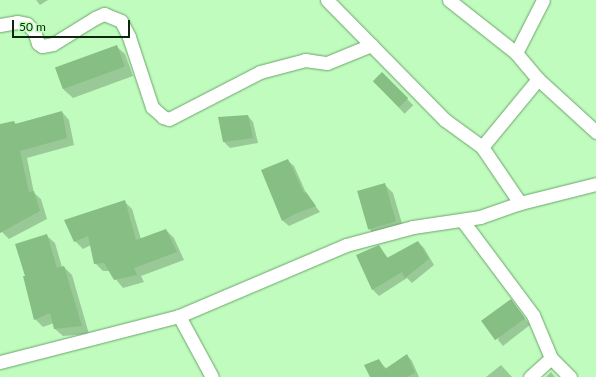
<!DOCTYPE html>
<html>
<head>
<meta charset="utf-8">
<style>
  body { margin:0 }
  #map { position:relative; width:596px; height:377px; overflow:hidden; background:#c1fcbf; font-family:Lato,sans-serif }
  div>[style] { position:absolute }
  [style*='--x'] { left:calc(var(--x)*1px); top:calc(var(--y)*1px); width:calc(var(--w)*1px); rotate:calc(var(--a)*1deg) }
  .shadow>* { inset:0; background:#0003; transform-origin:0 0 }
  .building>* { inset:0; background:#86be84; transform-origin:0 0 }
  .roads { filter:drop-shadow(0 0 1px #6ca46b) drop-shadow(0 0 1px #6ca46b) }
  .minor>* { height:13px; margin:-6.5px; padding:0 6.5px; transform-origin:6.5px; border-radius:6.5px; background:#fff }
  span { translate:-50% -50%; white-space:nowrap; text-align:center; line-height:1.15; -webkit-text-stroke:4px #c1fcbf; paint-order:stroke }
  .scale { position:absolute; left:12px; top:20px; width:118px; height:18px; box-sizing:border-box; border:2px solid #0e250e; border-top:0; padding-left:5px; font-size:12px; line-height:14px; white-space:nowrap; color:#0e250e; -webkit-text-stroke:3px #c1fcbf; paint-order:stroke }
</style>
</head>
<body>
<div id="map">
  <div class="shadow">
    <i style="clip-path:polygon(36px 0,48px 0,40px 5px)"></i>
    <i style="clip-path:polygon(116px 46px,125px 54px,133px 76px,73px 98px,64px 90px,56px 69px)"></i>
    <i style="left:382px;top:73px;width:45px;height:12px;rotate:46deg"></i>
    <i style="clip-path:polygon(62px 112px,69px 120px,74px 145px,27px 158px,34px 193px,41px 199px,47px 219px,9px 239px,2px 232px,0 223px,0 125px,14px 122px,16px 124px)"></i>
    <i style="clip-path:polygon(248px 116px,253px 122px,258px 143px,230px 148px,224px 142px,219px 118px)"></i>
    <i style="clip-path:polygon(288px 161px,294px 166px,307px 195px,320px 212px,289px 226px,283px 221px,263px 171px)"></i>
    <i style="clip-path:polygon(385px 185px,393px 193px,404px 230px,378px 239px,370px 230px)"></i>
    <i style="clip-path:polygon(124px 201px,132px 209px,141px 239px,166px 230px,174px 238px,184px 260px,141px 276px,144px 282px,123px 288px,109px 271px,103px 271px,95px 263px,91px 245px,83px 249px,75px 241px)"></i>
    <i style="clip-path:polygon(47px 236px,55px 243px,62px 267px,64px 267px,72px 275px,89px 334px,63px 336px,55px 329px,54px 323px,43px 327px,35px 319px,27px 276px)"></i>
    <i style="clip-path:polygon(418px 242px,424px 248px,434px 265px,412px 283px,407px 278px,379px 296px,373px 290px,357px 255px,379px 246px,388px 258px)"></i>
    <i style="clip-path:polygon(511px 300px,530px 325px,503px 346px,498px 340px)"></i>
    <i style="clip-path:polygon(407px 355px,412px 361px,419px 377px,371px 377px,378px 360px,387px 369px)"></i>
    <i style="clip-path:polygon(501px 365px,512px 377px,486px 377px)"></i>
    <i style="clip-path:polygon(551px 372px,555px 377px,546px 377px)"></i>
  </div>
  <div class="building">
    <i style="left:117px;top:45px;width:23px;height:66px;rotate:70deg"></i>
    <i style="left:382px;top:72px;width:37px;height:13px;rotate:45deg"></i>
    <i style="clip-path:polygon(62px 111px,67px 138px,20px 151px,29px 192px,34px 191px,40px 211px,0 233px,0 124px,14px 121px,15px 124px)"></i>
    <i style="clip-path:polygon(248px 115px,253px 138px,223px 142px,218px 117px)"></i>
    <i style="clip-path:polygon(288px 159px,304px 193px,306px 192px,316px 206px,295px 214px,282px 221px,261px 170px)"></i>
    <i style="left:385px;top:183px;width:40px;height:29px;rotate:74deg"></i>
    <i style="clip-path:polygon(125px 200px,136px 240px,166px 229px,177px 252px,134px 268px,137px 275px,114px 280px,104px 263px,94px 264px,88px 236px,74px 242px,64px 220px)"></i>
    <i style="clip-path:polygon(47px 234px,57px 268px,64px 266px,82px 326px,54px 329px,50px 313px,34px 320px,23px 276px,25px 276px,15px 244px)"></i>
    <i style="clip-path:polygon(418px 241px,429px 259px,405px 278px,402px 272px,372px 290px,356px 255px,379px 245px,387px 258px)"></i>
    <i style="left:511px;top:299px;width:24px;height:37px;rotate:54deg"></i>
    <i style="clip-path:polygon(407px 354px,415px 373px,407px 377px,370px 377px,364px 365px,379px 359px,385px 369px)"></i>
  </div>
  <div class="roads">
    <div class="minor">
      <i style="--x:327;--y:0;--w:168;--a:45.5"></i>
      <i style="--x:445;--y:120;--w:46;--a:36.1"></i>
      <i style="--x:482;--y:147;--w:68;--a:55.8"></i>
      <i style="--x:449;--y:0;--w:85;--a:38.3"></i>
      <i style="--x:516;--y:53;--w:34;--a:50"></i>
      <i style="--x:538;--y:79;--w:79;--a:42.4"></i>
      <i style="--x:0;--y:25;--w:17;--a:-10"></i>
      <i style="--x:17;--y:22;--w:10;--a:11"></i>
      <i style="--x:27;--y:24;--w:10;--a:45"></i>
      <i style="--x:34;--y:31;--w:13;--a:72"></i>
      <i style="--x:38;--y:43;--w:5;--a:37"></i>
      <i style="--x:42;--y:46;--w:11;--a:-10"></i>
      <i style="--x:53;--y:44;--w:49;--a:-31.8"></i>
      <i style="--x:95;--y:18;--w:10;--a:-24"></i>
      <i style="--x:104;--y:14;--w:18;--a:22"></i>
      <i style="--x:121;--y:21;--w:18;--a:63"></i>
      <i style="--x:129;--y:37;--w:74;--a:71.8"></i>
      <i style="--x:152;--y:107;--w:15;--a:42"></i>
      <i style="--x:163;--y:117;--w:6;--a:18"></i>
      <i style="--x:169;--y:119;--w:102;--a:-27.3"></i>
      <i style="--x:260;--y:72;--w:47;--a:-14.9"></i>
      <i style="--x:305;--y:60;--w:22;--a:8"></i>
      <i style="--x:327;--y:63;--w:48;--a:-22.2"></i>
      <i style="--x:516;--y:53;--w:59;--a:-63"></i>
      <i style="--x:482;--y:147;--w:88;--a:-50.5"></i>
      <i style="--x:462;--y:220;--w:119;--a:53.2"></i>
      <i style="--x:533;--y:315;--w:47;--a:67.3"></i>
      <i style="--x:551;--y:358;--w:27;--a:45"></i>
      <i style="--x:179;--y:316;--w:69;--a:61.6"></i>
      <i style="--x:0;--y:362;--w:185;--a:-14.4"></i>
      <i style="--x:179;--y:316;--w:181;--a:-23"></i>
      <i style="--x:346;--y:245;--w:69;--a:-15"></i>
      <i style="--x:413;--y:227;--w:68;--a:-8.5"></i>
      <i style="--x:480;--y:217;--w:42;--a:-19.3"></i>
      <i style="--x:520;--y:203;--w:78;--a:-14"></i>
      <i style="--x:530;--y:377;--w:28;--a:-42"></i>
    </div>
  </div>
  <div class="scale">50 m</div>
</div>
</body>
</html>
